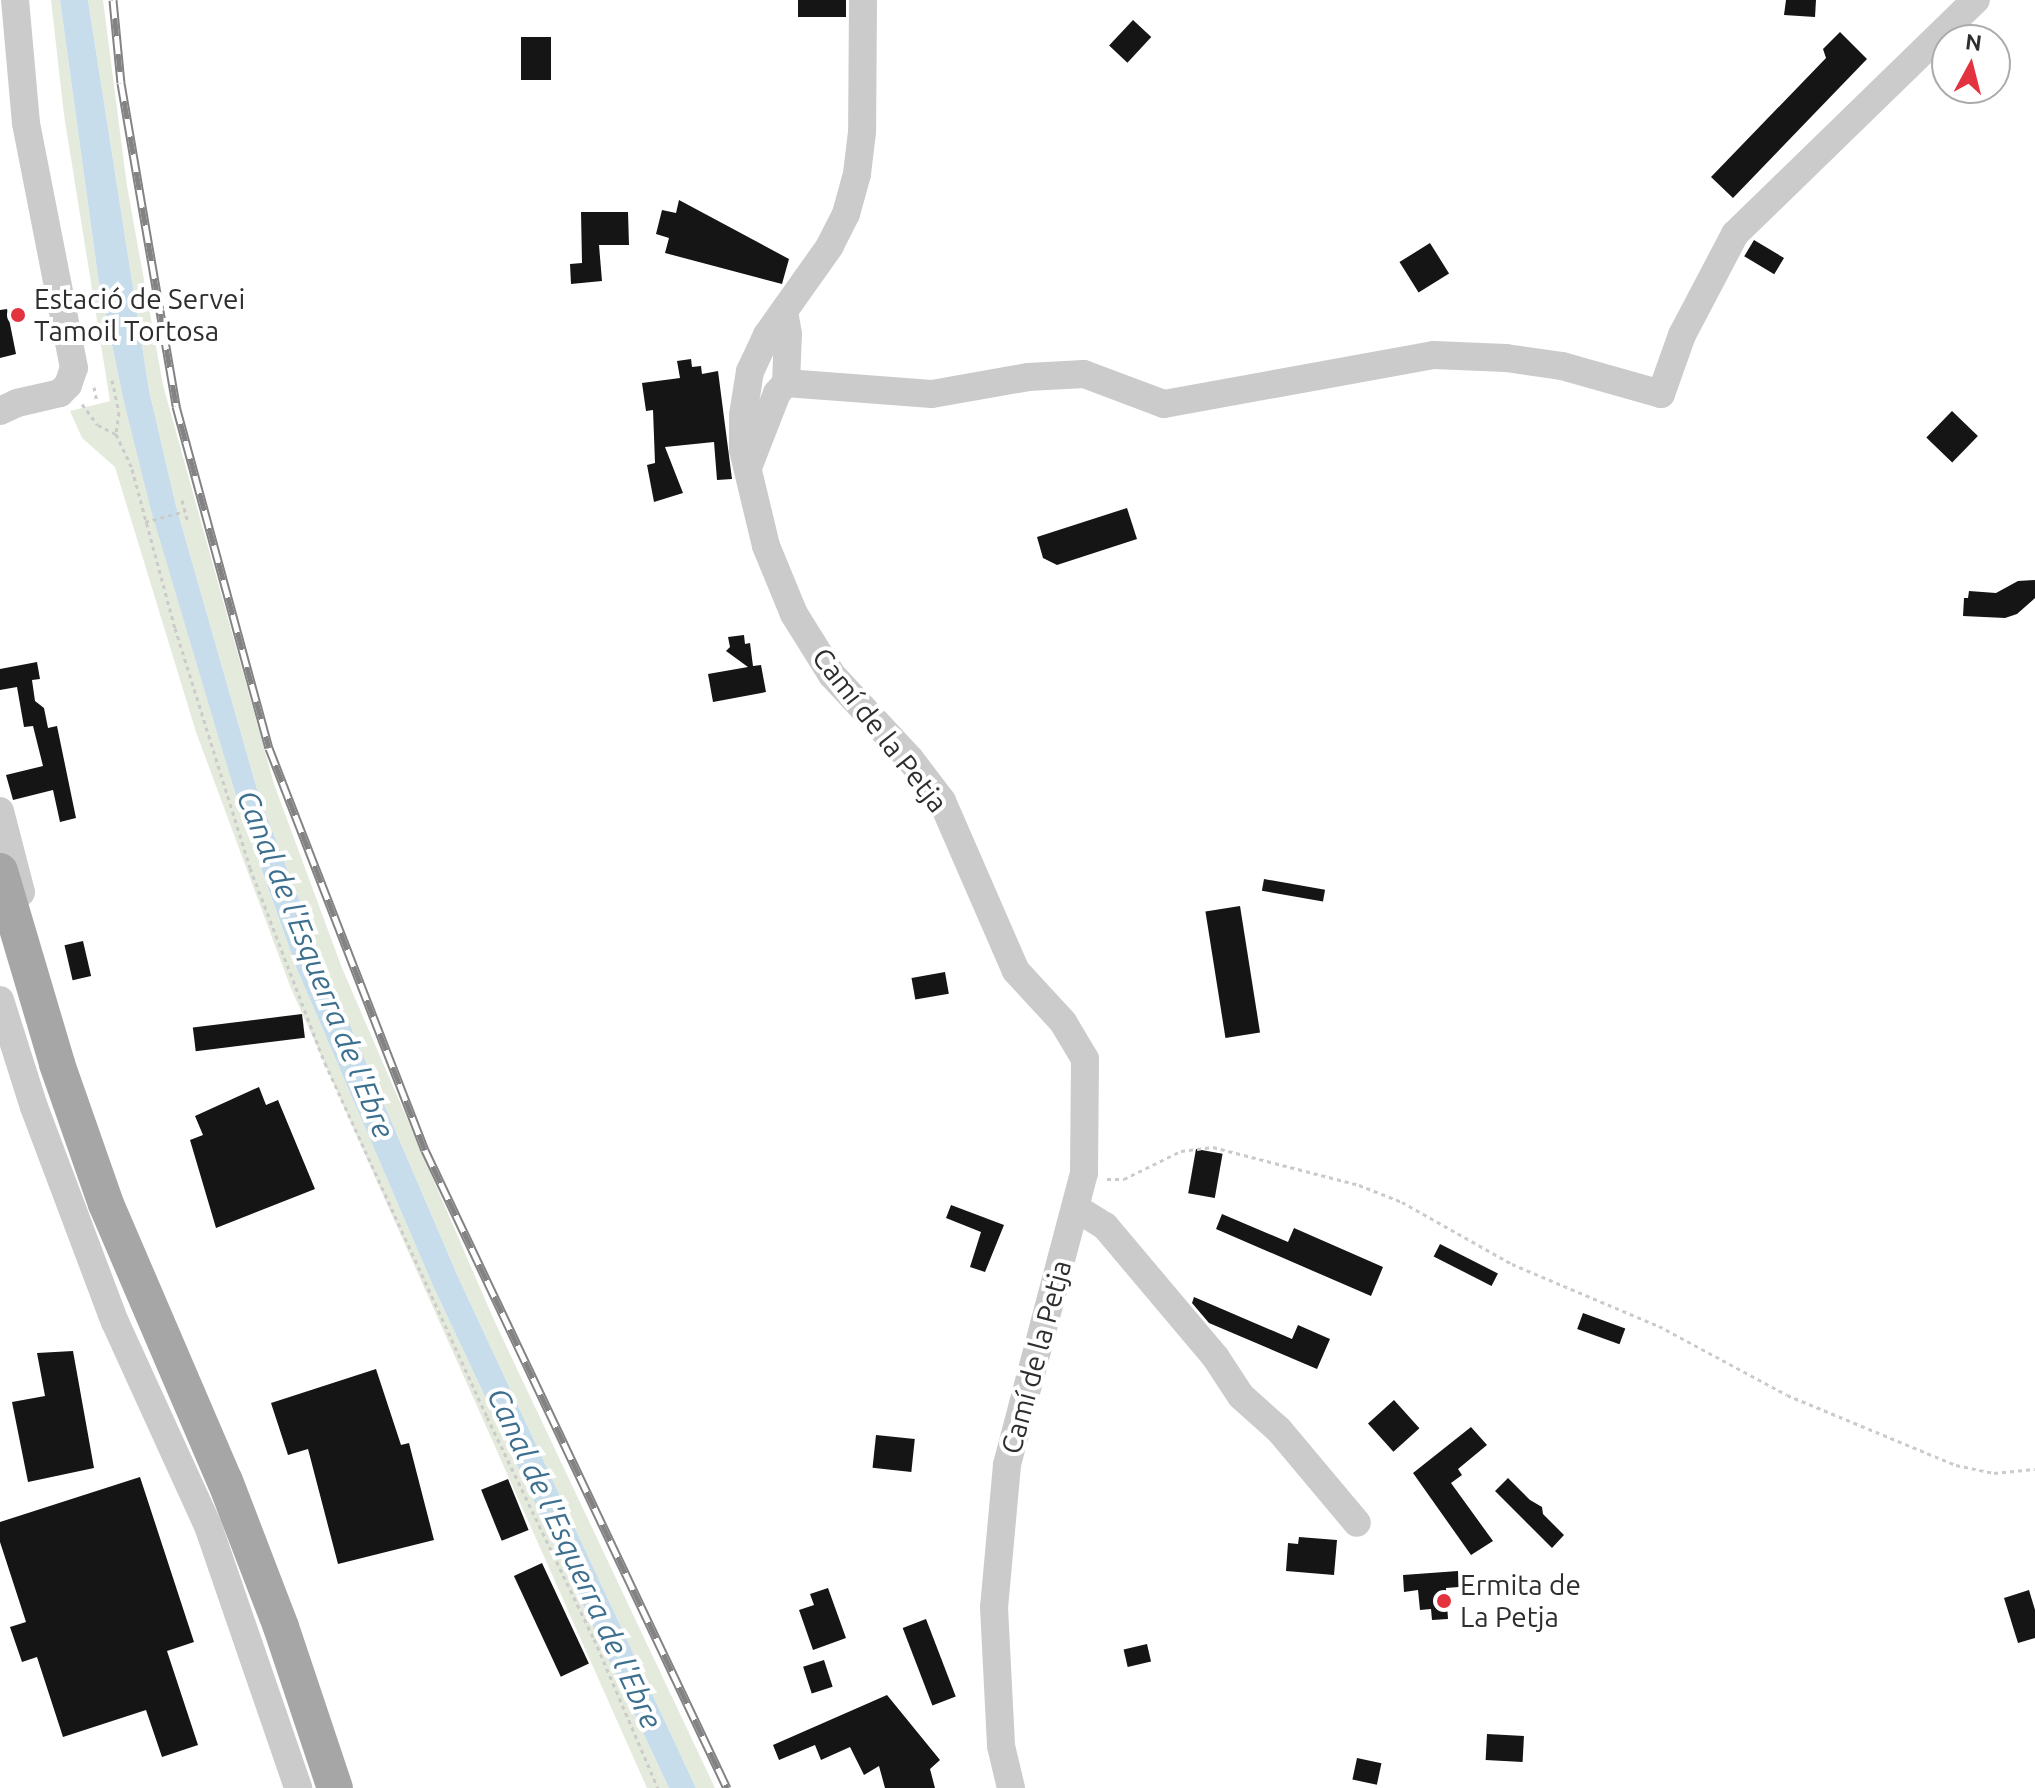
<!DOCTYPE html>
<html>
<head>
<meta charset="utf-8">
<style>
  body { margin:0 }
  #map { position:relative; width:2035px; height:1788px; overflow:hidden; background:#fff; font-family:Ubuntu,sans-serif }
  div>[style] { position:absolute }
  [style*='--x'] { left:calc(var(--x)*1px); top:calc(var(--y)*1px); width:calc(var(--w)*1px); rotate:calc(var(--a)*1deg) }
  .green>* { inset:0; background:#e4ebdc }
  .water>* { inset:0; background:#c8ddeb }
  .building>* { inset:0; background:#151515; transform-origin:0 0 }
  .path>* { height:3px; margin-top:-1.5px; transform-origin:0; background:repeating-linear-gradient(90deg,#cbcbcb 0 4px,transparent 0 8px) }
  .minor>* { height:28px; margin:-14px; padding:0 14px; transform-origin:14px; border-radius:14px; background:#cbcbcb }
  .major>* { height:36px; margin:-18px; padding:0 18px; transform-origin:18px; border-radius:18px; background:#a6a6a6 }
  .rail>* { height:9px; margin-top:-4.5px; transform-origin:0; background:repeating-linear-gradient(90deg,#fff 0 18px,#838383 0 36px); box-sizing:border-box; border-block:2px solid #838383 }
  .dots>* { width:22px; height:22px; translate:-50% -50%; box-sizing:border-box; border:4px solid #fff; border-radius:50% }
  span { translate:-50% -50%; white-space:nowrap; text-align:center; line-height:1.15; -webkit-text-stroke:8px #fff; paint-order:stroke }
  .poi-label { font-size:28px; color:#2e2e2e }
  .left { translate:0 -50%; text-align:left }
  .street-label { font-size:28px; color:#2e2e2e }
  .water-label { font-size:30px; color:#3d6f8f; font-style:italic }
  .north { position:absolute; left:1931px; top:24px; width:80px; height:80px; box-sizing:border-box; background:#fff; border:2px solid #ababab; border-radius:50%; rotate:7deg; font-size:22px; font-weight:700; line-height:32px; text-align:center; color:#2e2e2e }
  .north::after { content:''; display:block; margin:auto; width:28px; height:36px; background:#e3333f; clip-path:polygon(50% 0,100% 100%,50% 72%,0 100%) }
</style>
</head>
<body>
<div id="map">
  <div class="green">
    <i style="clip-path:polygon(51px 0,60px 0,98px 277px,123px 398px,238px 804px,296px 967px,434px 1288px,669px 1788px,647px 1788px,290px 986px,196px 732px,115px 467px,82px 438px,70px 411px,110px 401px,64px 115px)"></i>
    <i style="clip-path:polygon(88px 0,103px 0,127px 186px,163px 385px,274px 784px,342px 968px,494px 1320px,715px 1788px,696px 1788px,459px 1279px,324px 964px,259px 796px,176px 506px,149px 390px)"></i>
  </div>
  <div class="water">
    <i style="clip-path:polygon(60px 0,88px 0,149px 390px,176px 506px,259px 796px,324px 964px,459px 1279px,696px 1788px,669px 1788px,434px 1288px,296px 967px,238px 803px,151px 510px,123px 398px,98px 277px)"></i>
  </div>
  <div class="building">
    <i style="left:846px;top:0;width:17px;height:48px;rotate:90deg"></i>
    <i style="clip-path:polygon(1786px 0,1816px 0,1815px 17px,1784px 15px)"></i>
    <i style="left:1133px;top:20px;width:25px;height:35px;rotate:43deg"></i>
    <i style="clip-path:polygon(1840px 32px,1867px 59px,1733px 198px,1711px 177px,1826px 58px,1823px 49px)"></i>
    <i style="left:521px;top:37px;width:30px;height:43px"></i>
    <i style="clip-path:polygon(679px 200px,789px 259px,782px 284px,665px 253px,669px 238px,656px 234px,662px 210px,676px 213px)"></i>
    <i style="clip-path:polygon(581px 212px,628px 212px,629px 245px,599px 245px,602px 281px,571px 284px,570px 264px,582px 263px)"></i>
    <i style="left:1754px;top:240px;width:35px;height:19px;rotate:31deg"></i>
    <i style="left:1430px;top:243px;width:36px;height:36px;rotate:58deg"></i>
    <i style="clip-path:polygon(7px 309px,16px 354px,0 358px,0 310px)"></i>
    <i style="clip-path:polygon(691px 359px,692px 367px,701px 366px,702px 374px,718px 371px,732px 479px,717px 480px,714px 442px,665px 447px,683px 493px,654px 502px,647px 465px,655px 463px,653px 410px,646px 411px,642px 383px,680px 378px,677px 361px)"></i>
    <i style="left:1952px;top:411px;width:36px;height:37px;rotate:44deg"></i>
    <i style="clip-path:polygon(1127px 508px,1137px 539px,1057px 565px,1043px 558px,1037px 537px)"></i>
    <i style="clip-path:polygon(2035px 580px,2035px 598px,2017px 614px,2005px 618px,1963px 616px,1964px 598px,1968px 598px,1969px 591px,1996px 593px,2018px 581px)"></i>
    <i style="clip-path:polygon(744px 635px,745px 644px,750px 643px,753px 666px,761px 665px,766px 692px,713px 702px,708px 674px,748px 667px,726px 651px,730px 647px,728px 637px)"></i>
    <i style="clip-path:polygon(37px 662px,40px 679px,32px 680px,35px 701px,44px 708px,48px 728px,57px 726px,76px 818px,60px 822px,53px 790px,13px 800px,6px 775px,43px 766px,33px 726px,24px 727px,17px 687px,0 690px,0 669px)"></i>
    <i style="left:1264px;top:879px;width:62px;height:12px;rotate:10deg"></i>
    <i style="left:1240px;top:906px;width:128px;height:35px;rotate:81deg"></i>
    <i style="left:83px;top:941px;width:36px;height:19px;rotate:77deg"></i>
    <i style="left:945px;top:972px;width:22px;height:34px;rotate:80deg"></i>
    <i style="left:302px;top:1014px;width:24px;height:110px;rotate:83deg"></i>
    <i style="clip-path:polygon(259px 1087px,266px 1105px,278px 1100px,315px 1189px,216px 1228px,190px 1140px,203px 1135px,195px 1116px)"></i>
    <i style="left:1196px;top:1149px;width:27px;height:45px;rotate:10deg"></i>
    <i style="clip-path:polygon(951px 1205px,1004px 1225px,985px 1272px,970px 1267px,981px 1232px,946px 1218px)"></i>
    <i style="clip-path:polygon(1222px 1214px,1288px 1242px,1294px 1228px,1383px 1267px,1371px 1296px,1216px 1229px)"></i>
    <i style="left:1440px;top:1244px;width:65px;height:14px;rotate:27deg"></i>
    <i style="clip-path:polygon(1194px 1297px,1292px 1339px,1298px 1325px,1330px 1339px,1317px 1369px,1209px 1323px,1192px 1303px)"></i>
    <i style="left:1583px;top:1313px;width:45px;height:17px;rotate:20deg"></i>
    <i style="clip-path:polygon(73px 1351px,94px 1468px,28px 1482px,12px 1402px,45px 1396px,37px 1353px)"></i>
    <i style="clip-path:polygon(376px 1369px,401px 1445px,409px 1443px,434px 1540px,338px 1564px,308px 1449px,288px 1455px,271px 1403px)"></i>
    <i style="left:1394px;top:1400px;width:38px;height:35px;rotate:48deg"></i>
    <i style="clip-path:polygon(1471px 1427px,1487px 1445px,1458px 1469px,1462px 1475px,1451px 1483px,1493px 1541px,1471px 1555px,1413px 1473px)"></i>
    <i style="left:876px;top:1435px;width:39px;height:33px;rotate:6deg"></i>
    <i style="clip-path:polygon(140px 1477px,194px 1642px,167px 1651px,198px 1745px,162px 1757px,146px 1710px,63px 1737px,37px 1657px,22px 1662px,10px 1627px,26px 1622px,0 1542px,0 1522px)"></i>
    <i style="clip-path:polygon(1508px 1478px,1530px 1500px,1542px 1507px,1543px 1514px,1564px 1535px,1552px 1548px,1495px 1491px)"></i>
    <i style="left:508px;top:1479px;width:55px;height:29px;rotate:68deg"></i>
    <i style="clip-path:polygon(1299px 1537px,1337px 1540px,1334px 1575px,1286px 1571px,1288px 1543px,1298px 1544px)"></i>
    <i style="left:542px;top:1563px;width:111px;height:31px;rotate:65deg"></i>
    <i style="clip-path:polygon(1458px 1571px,1459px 1587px,1446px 1588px,1448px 1619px,1432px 1620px,1431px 1609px,1420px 1610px,1418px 1590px,1404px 1592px,1403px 1575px)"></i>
    <i style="clip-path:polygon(828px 1588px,846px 1638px,813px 1650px,799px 1610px,814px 1605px,810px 1594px)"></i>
    <i style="clip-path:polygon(2029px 1590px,2035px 1610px,2035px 1638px,2018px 1643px,2004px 1598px)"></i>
    <i style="left:926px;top:1619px;width:83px;height:25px;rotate:69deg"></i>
    <i style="left:1147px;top:1644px;width:18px;height:24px;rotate:77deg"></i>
    <i style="left:824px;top:1660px;width:28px;height:22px;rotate:72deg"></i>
    <i style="clip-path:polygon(887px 1695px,940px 1760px,930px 1769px,935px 1788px,885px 1788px,879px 1766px,864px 1775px,850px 1747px,821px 1760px,815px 1745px,779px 1760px,773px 1745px)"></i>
    <i style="left:1487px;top:1734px;width:37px;height:26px;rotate:3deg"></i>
    <i style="left:1357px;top:1758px;width:25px;height:22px;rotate:12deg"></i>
  </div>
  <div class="path">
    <i style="--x:112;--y:380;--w:33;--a:78"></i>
    <i style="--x:119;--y:412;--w:22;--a:98"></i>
    <i style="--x:94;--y:387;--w:15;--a:79"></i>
    <i style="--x:82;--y:404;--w:26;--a:53"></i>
    <i style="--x:98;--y:425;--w:20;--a:27"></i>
    <i style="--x:116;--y:434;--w:38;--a:65"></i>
    <i style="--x:132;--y:469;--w:165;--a:74.9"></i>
    <i style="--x:175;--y:628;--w:251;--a:72.6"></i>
    <i style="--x:250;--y:868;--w:209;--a:69"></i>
    <i style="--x:325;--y:1063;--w:389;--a:65.4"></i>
    <i style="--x:487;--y:1417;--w:246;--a:64.3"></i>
    <i style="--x:594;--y:1639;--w:162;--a:66.8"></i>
    <i style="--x:182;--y:500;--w:23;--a:75"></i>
    <i style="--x:145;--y:522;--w:41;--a:-15.4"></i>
    <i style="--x:1107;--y:1179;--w:17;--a:0"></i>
    <i style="--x:1124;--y:1179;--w:64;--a:-26.2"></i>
    <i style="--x:1181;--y:1151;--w:32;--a:-7"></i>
    <i style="--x:1213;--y:1147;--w:151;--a:14.6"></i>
    <i style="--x:1359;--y:1185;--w:46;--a:21.6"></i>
    <i style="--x:1402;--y:1202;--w:126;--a:29.4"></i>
    <i style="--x:1512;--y:1264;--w:160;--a:22.9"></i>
    <i style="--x:1659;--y:1326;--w:145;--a:28.3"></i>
    <i style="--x:1787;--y:1395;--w:183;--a:22.5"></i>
    <i style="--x:1956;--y:1465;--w:39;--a:12"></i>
    <i style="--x:1994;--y:1473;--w:41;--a:-5.6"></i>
  </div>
  <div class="minor">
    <i style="--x:863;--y:0;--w:132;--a:90.4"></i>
    <i style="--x:862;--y:132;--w:42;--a:96.8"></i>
    <i style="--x:857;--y:174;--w:41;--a:105.4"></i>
    <i style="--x:846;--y:214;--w:36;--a:117"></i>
    <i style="--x:830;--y:246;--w:109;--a:125.3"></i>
    <i style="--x:767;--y:335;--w:40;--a:115"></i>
    <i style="--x:750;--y:371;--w:45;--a:99"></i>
    <i style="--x:743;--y:415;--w:35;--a:90"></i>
    <i style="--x:743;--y:450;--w:99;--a:76.5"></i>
    <i style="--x:766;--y:546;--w:74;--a:67.6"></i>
    <i style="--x:794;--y:614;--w:72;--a:58.1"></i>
    <i style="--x:832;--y:675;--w:115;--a:47.1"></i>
    <i style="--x:910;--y:759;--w:53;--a:52.7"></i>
    <i style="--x:942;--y:801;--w:185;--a:66.5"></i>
    <i style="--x:1016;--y:971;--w:69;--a:47.3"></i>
    <i style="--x:1063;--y:1022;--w:43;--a:59.3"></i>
    <i style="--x:1085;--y:1059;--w:114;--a:90.5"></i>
    <i style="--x:1084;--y:1173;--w:302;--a:104.8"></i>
    <i style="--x:1007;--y:1465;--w:143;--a:95.2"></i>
    <i style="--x:994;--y:1607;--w:139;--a:87.1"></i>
    <i style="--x:1001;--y:1746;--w:43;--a:76.6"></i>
    <i style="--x:786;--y:383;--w:146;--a:4.3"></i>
    <i style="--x:932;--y:394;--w:97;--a:-10"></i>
    <i style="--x:1028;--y:377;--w:56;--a:-3.1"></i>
    <i style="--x:1084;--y:374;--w:85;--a:20.6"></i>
    <i style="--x:1164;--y:404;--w:274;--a:-10.3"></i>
    <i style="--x:1434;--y:355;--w:72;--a:2.4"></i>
    <i style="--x:1506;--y:358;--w:57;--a:8.1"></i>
    <i style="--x:1562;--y:366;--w:103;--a:15.8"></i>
    <i style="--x:1661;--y:394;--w:63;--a:-70.4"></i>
    <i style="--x:1682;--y:335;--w:114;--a:-62.3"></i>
    <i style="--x:1735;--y:234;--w:336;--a:-44.2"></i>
    <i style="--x:0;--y:411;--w:19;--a:-25"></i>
    <i style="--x:17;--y:403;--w:44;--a:-13.1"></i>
    <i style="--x:60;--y:393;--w:11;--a:-45"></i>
    <i style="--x:68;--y:385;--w:18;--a:-71"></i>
    <i style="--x:74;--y:368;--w:250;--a:-101.1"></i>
    <i style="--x:26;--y:123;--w:123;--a:-95.1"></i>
    <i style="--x:749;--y:465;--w:77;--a:-68.7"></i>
    <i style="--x:777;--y:393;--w:13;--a:-48"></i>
    <i style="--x:786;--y:383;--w:49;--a:-87.7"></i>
    <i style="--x:788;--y:334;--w:23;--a:-100"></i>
    <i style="--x:0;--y:811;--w:84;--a:75.5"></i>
    <i style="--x:0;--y:1000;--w:112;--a:72.4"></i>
    <i style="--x:34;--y:1107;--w:230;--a:69.4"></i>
    <i style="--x:115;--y:1322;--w:224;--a:65.5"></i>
    <i style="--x:208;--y:1526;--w:277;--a:71"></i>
    <i style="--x:1076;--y:1208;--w:34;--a:32"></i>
    <i style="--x:1105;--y:1226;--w:172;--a:49.9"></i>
    <i style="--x:1216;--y:1358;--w:45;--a:56.7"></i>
    <i style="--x:1241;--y:1396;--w:51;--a:41.8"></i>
    <i style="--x:1279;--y:1430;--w:121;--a:50"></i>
  </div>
  <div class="major">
    <i style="--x:0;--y:871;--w:201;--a:73.5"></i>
    <i style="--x:57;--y:1064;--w:148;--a:70.7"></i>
    <i style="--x:106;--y:1204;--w:301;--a:66.8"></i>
    <i style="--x:225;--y:1481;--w:156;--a:69"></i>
    <i style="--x:281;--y:1627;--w:170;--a:71.5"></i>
  </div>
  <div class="rail">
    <i style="--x:113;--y:0;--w:83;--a:84.5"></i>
    <i style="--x:121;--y:83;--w:328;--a:80.3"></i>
    <i style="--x:176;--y:406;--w:354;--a:74.8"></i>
    <i style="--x:269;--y:748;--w:431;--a:68.8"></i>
    <i style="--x:425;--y:1150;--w:706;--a:64.67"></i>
  </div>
  <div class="dots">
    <i style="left:18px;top:315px;background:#e3333f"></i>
    <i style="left:1444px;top:1601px;background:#e3333f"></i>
  </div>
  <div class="poi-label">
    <span class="left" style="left:34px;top:315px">Estació de Servei<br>Tamoil Tortosa</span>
    <span class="left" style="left:1460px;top:1601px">Ermita de<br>La Petja</span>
  </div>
  <div class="street-label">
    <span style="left:880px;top:730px;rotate:52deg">Camí de la Petja</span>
    <span style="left:1036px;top:1357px;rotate:-75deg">Camí de la Petja</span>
  </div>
  <div class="water-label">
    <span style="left:316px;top:964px;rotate:68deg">Canal de l'Esquerra de l'Ebre</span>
    <span style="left:575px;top:1558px;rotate:65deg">Canal de l'Esquerra de l'Ebre</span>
  </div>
  <div class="north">N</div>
</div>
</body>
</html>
